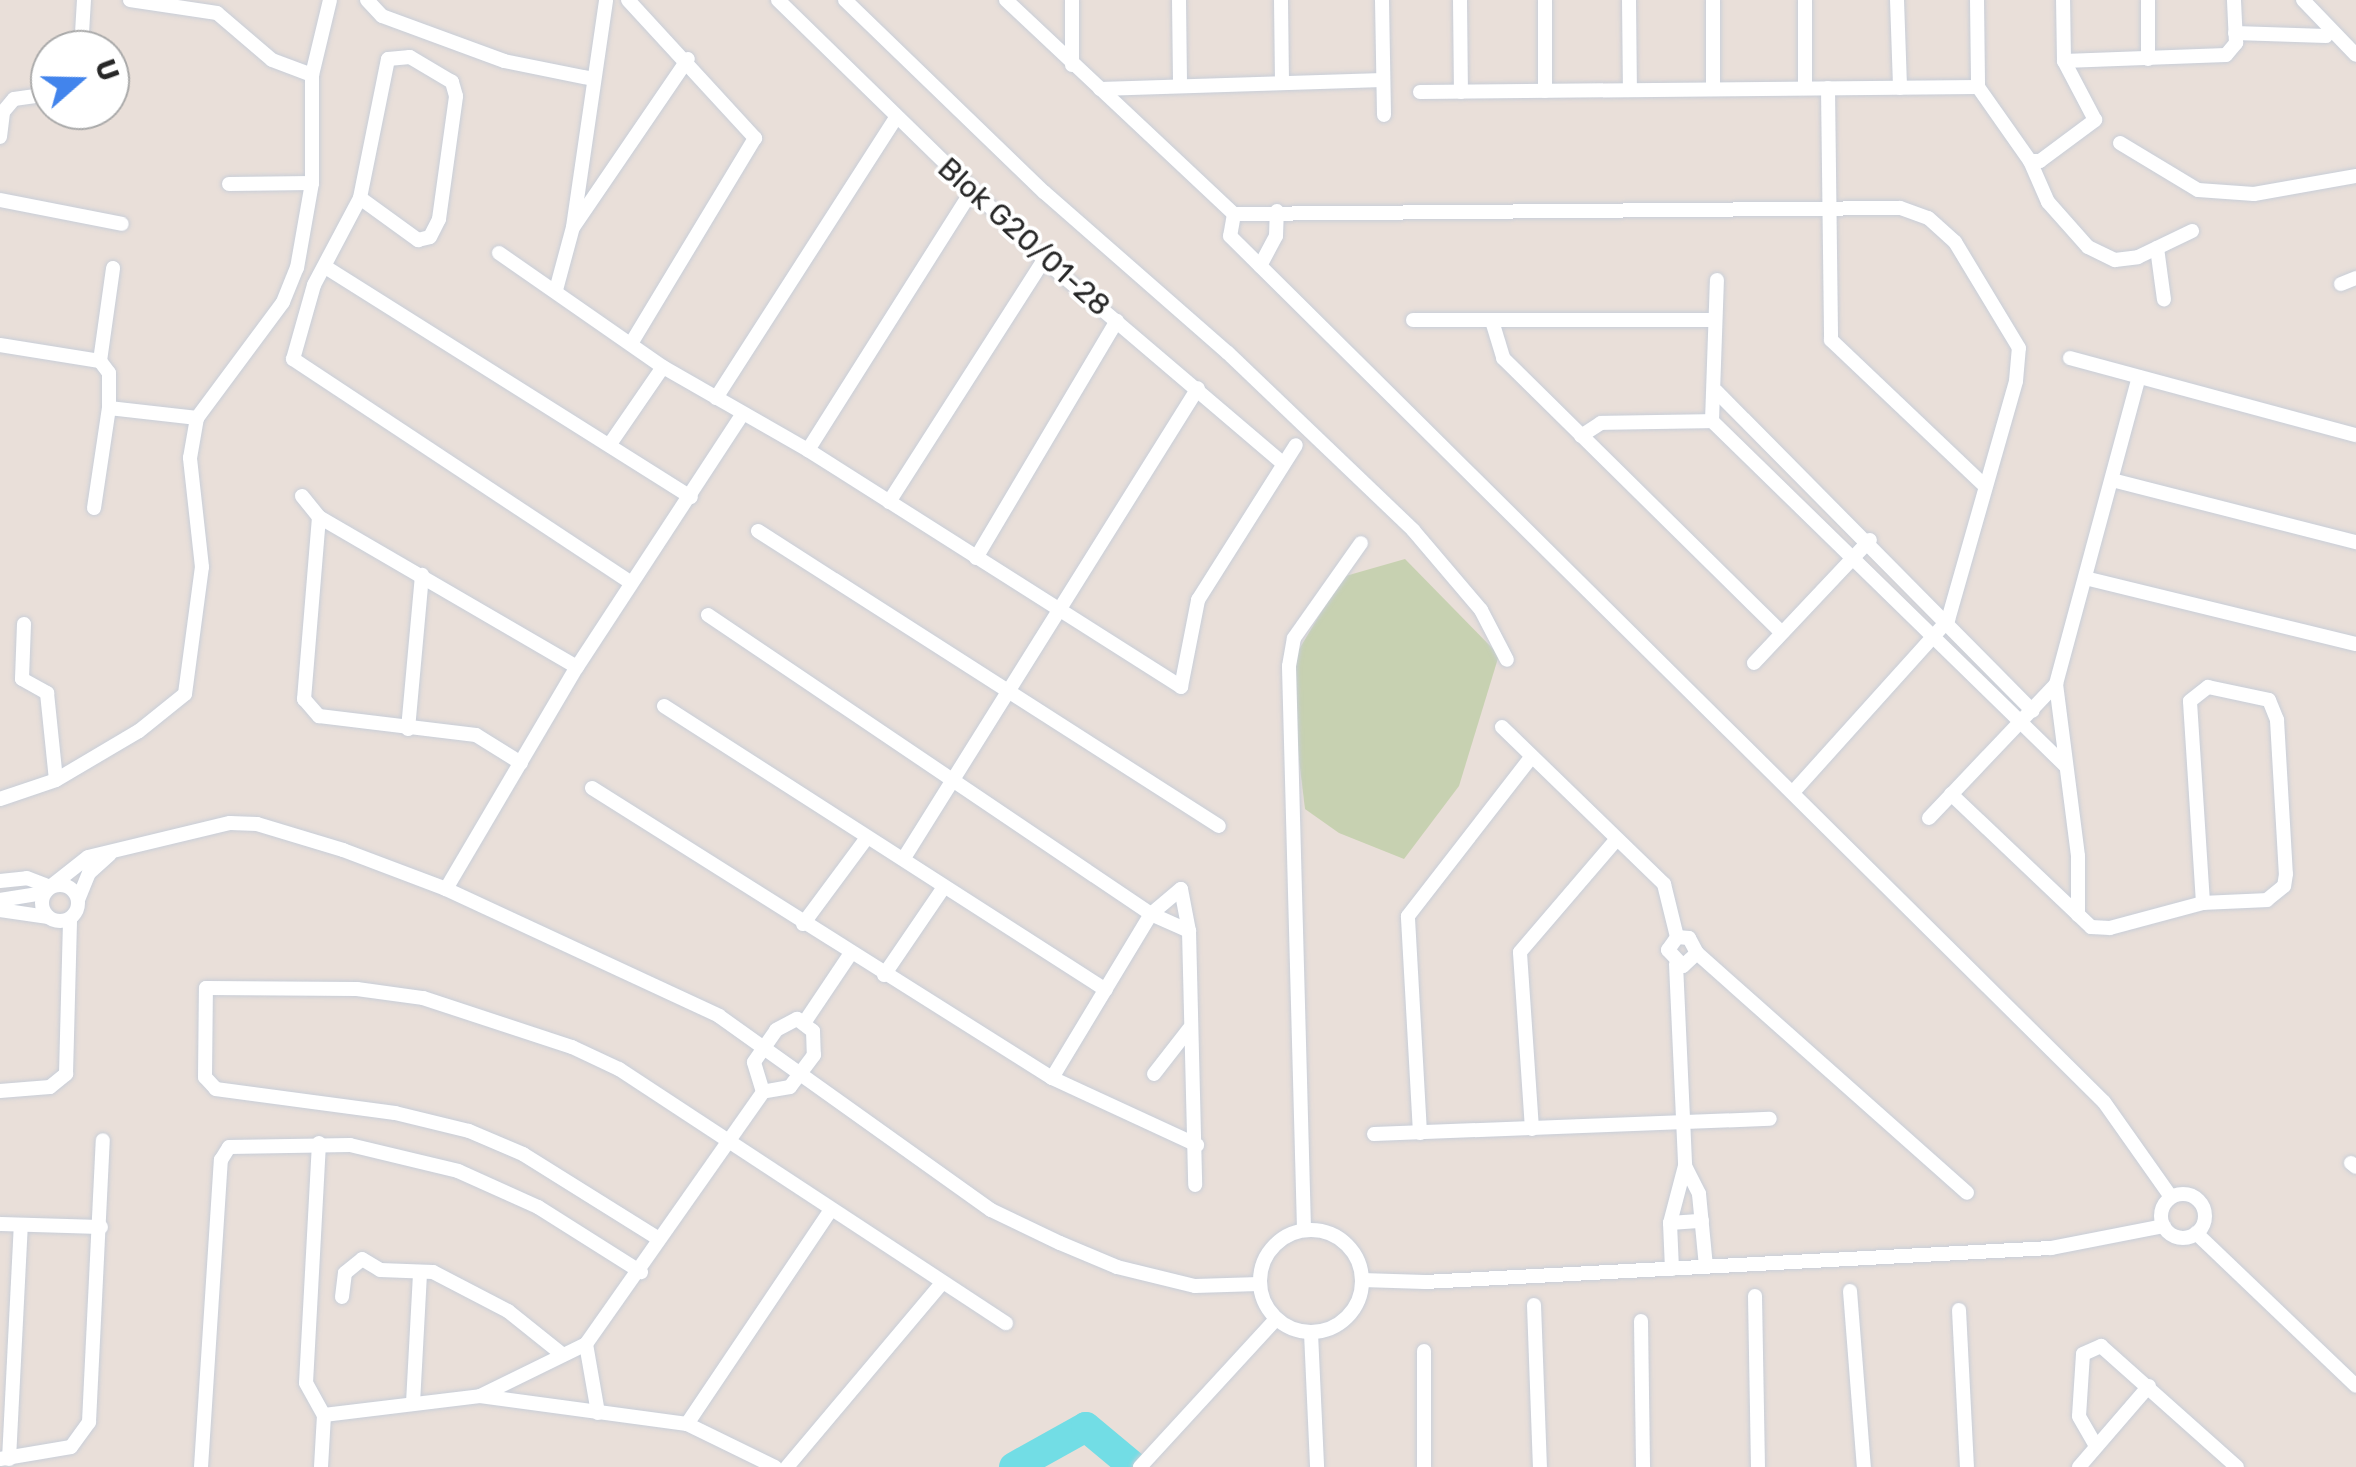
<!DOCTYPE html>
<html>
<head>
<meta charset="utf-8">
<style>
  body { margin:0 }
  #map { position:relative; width:2356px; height:1467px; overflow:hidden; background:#e9dfd9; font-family:Rubik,sans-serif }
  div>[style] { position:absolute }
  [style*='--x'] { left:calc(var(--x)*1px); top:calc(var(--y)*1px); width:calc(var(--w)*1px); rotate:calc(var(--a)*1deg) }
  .cemetery>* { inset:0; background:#c7d1b1 }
  .river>* { height:30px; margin:-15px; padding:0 15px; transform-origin:15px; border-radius:15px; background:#72dde5 }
  .roads { filter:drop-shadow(0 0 2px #c8ced8) drop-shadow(0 0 2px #c8ced8) }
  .minor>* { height:14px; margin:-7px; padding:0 7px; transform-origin:7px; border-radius:7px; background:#fff }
  .minor>.ring { margin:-7px; padding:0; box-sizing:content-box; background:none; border:14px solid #fff; border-radius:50% }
  span { translate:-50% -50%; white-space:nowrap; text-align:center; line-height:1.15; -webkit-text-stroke:8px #fff; paint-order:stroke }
  .street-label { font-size:30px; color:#272727 }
  .north { position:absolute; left:30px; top:30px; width:100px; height:100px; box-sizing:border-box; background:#fff; border:2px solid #a9a9a9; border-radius:50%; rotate:70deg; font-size:28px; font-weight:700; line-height:40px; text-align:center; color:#272727 }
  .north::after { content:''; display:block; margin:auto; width:35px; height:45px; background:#4284ec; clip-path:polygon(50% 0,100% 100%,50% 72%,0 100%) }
</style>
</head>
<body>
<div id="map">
  <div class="cemetery">
    <i style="clip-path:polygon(1405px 559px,1499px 655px,1459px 786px,1404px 859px,1339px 833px,1305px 809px,1288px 668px,1342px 577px)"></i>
  </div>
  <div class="river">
    <i style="--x:1014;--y:1467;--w:82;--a:-29.1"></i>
    <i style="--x:1086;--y:1427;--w:62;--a:39.8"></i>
  </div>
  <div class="roads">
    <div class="minor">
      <i style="--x:130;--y:0;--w:88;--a:8.5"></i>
      <i style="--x:217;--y:13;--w:72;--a:40.5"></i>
      <i style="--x:272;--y:60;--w:43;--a:20.6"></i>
      <i style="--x:367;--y:0;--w:22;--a:47"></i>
      <i style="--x:382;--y:16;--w:130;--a:20.2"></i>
      <i style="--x:504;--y:61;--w:91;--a:11.4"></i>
      <i style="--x:628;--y:0;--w:188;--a:47.4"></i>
      <i style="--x:755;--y:138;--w:238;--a:121.1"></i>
      <i style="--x:778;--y:0;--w:372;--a:44.3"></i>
      <i style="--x:1044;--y:260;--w:311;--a:40.4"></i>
      <i style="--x:845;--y:0;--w:277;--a:44"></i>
      <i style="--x:1044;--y:192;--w:244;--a:41.2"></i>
      <i style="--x:1228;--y:353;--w:256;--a:43.7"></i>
      <i style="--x:1413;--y:530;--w:105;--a:49.6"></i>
      <i style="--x:1481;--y:610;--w:56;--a:62.5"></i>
      <i style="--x:1006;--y:0;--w:313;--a:43.2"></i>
      <i style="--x:1072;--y:0;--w:65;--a:90"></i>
      <i style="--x:1179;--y:0;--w:86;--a:89.3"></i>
      <i style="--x:1281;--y:0;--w:83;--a:89.3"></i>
      <i style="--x:1382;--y:0;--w:115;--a:89"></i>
      <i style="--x:1460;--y:0;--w:92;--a:89.4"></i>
      <i style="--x:1545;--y:0;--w:91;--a:90"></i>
      <i style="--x:1629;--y:0;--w:90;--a:89.4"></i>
      <i style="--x:1805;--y:0;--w:88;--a:90"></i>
      <i style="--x:1897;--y:0;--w:88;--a:88"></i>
      <i style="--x:1977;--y:0;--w:87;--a:89.3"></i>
      <i style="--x:1978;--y:87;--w:90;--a:54.9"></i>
      <i style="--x:2030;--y:161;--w:10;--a:0"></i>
      <i style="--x:2040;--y:161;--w:69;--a:-36.7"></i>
      <i style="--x:2095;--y:120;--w:67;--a:-117.7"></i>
      <i style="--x:2064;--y:61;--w:61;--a:-90.9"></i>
      <i style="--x:2303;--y:0;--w:76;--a:46.1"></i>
      <i style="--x:2235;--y:33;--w:91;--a:1.9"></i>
      <i style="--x:81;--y:50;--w:50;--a:-86.6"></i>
      <i style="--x:2148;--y:59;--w:59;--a:-90"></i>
      <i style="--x:2064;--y:61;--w:162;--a:-2.1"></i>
      <i style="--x:2226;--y:55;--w:16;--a:-50"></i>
      <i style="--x:2236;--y:43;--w:43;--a:-92.7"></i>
      <i style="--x:110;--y:70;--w:1;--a:0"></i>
      <i style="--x:1828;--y:88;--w:252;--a:89.3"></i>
      <i style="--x:1831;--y:340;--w:212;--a:43.5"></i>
      <i style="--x:1100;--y:89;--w:283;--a:-1.8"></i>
      <i style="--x:1713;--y:89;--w:89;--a:-90"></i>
      <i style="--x:1420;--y:92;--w:558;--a:-0.51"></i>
      <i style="--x:0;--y:137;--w:25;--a:-83"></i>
      <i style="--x:3;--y:112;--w:17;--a:-50"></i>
      <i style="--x:14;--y:99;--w:36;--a:-8"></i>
      <i style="--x:2120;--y:143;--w:91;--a:31.1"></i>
      <i style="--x:2198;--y:190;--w:56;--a:4.1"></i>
      <i style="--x:2254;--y:194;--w:104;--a:-10"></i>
      <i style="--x:2030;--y:161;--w:45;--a:66.3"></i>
      <i style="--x:2048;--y:202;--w:60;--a:48.4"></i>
      <i style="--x:2088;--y:247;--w:30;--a:26"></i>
      <i style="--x:2115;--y:260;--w:23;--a:-7"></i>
      <i style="--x:2138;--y:257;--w:60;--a:-25.7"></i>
      <i style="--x:229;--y:184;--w:83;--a:-0.7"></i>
      <i style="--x:360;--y:198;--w:72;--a:35.9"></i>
      <i style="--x:418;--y:240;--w:12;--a:-14"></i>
      <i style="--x:430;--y:237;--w:20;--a:-63"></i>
      <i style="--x:439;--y:219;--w:124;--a:-82.1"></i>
      <i style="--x:456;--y:96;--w:15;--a:-106"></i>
      <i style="--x:452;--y:82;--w:49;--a:-149.2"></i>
      <i style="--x:410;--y:57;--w:22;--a:175"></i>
      <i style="--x:388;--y:59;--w:142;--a:101.4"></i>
      <i style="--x:360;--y:198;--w:98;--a:117.9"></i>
      <i style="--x:314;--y:285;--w:77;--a:105.8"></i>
      <i style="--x:293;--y:359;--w:405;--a:33.5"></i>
      <i style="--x:0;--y:200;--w:124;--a:11.1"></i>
      <i style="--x:574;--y:226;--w:202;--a:-55.7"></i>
      <i style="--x:2157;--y:248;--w:52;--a:82.3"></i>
      <i style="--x:499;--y:253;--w:200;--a:34.8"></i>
      <i style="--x:663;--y:367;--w:167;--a:29.8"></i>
      <i style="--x:808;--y:450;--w:442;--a:32.4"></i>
      <i style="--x:1181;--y:687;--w:89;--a:-78.9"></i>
      <i style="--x:1198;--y:600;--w:183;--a:-57.7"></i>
      <i style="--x:1260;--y:266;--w:34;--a:-62"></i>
      <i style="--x:1276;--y:236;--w:25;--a:-88"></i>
      <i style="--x:327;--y:268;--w:430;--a:32.2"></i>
      <i style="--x:2341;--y:284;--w:16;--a:-22"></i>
      <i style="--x:556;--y:290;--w:65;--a:-74.9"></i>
      <i style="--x:573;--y:227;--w:229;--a:-81.7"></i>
      <i style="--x:1413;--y:320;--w:302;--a:0"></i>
      <i style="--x:1492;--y:321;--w:39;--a:73"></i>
      <i style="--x:1503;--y:358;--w:390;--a:44.6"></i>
      <i style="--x:0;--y:345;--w:101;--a:9.1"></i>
      <i style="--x:100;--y:361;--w:15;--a:53"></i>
      <i style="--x:109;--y:373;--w:35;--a:90"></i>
      <i style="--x:109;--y:408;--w:89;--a:6.5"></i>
      <i style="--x:2070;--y:358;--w:296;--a:15.1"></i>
      <i style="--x:100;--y:361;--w:94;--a:-82"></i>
      <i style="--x:1716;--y:391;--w:450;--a:45.3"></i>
      <i style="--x:716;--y:398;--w:331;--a:-57.3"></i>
      <i style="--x:1712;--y:421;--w:493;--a:44.3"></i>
      <i style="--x:1581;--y:436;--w:24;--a:-33"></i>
      <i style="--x:1601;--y:423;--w:111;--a:-1"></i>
      <i style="--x:1712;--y:421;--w:141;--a:-88"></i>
      <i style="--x:610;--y:444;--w:93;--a:-55.5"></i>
      <i style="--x:808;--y:450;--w:307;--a:-57.7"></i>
      <i style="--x:2112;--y:480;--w:252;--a:14.3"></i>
      <i style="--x:302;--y:496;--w:27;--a:51"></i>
      <i style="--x:319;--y:517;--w:298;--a:30.2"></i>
      <i style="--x:889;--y:502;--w:287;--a:-57.4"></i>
      <i style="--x:94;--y:508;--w:101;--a:-81.5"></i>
      <i style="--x:319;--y:517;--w:183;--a:94.7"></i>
      <i style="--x:304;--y:699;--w:23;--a:49"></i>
      <i style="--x:319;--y:716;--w:158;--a:6.9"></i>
      <i style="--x:476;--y:735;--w:53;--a:31.9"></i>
      <i style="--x:758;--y:531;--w:547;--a:32.62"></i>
      <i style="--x:976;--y:558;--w:276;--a:-59.3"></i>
      <i style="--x:2085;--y:578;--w:279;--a:13.7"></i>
      <i style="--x:708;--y:615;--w:534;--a:34.02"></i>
      <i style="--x:1151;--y:914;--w:42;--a:24.1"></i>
      <i style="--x:24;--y:624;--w:55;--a:92.1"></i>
      <i style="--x:22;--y:679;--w:29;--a:29"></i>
      <i style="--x:47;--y:693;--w:87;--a:84.1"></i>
      <i style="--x:1754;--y:663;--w:169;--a:-46.7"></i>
      <i style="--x:2056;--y:684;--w:173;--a:82.7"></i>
      <i style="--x:2078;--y:856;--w:59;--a:90"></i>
      <i style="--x:2208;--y:687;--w:62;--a:12"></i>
      <i style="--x:2269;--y:700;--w:22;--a:68"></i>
      <i style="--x:2277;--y:720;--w:154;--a:86.7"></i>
      <i style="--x:2286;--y:874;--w:12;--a:99"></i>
      <i style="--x:2284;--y:886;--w:22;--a:141"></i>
      <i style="--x:2267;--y:900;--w:64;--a:177.3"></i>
      <i style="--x:2203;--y:903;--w:202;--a:-93.7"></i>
      <i style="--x:2190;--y:701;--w:23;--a:-38"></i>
      <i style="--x:664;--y:706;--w:525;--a:32.72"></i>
      <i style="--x:1502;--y:727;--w:226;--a:44.1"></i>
      <i style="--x:1664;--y:884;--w:55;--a:76.2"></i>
      <i style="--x:408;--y:729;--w:155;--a:-84.8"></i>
      <i style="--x:592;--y:788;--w:544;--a:32.23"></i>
      <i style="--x:1052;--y:1078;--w:160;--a:24.8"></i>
      <i style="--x:1795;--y:790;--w:229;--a:-48"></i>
      <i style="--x:1948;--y:620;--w:248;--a:-74.1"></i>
      <i style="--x:2016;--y:381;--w:33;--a:-85"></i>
      <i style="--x:2019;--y:348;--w:124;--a:-121.1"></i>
      <i style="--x:1955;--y:242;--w:36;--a:-138"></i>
      <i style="--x:1928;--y:218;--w:30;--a:-160"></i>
      <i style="--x:1900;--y:208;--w:666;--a:179.48"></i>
      <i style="--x:1234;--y:214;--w:22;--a:100"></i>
      <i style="--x:1230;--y:236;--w:1230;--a:44.74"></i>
      <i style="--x:2104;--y:1102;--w:116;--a:54.8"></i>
      <i style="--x:1951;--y:794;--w:193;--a:43.5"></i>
      <i style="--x:2091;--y:927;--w:19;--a:3"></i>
      <i style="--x:2110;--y:928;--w:96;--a:-15"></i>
      <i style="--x:0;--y:799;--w:59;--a:-18.7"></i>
      <i style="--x:56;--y:780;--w:96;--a:-30.6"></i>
      <i style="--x:139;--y:731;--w:59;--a:-38.8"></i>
      <i style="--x:185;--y:694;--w:128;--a:-82.4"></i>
      <i style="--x:202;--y:567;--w:110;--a:-96.3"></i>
      <i style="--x:190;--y:458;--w:41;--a:-80.1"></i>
      <i style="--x:197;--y:418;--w:144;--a:-53.4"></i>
      <i style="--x:283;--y:302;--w:37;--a:-68"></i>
      <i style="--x:297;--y:268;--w:86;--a:-80"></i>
      <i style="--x:312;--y:183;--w:108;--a:-90"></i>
      <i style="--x:312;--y:75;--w:77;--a:-76.5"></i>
      <i style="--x:1929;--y:818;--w:185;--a:-46.5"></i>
      <i style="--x:2056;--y:684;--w:318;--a:-74.9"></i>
      <i style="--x:904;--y:858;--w:554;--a:-57.97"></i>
      <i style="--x:0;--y:881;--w:27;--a:-6"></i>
      <i style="--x:27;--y:878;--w:25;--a:21"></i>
      <i style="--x:50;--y:887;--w:48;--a:-38.3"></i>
      <i style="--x:88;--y:857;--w:146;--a:-13.5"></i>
      <i style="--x:230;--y:823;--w:27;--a:2"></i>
      <i style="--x:257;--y:824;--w:90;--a:16.8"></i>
      <i style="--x:343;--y:850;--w:110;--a:20.7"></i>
      <i style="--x:446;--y:889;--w:301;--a:24.9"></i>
      <i style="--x:719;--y:1016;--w:334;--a:35.5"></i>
      <i style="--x:991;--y:1210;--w:76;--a:25.6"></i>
      <i style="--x:1060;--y:1243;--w:62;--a:22.8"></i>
      <i style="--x:1117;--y:1267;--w:80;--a:13.7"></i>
      <i style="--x:1195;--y:1286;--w:64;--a:-1.8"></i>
      <i class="ring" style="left:42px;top:885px;width:22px;height:22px"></i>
      <i style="--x:446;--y:889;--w:258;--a:-59.5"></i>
      <i style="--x:577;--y:667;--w:301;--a:-56.8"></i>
      <i style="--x:0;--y:900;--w:45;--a:-9"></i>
      <i style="--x:78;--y:900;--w:29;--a:-68"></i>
      <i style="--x:89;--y:873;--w:28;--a:-42"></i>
      <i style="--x:0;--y:910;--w:49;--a:8.3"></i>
      <i style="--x:803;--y:924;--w:106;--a:-53.5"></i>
      <i style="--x:1697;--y:953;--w:19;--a:137"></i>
      <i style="--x:1683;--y:966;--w:22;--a:-133"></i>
      <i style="--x:1668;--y:950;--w:16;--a:-55"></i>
      <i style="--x:1677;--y:937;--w:12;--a:5"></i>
      <i style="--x:1689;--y:938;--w:17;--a:62"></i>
      <i style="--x:1697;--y:953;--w:361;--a:41.6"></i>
      <i style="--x:1676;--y:964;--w:202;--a:87.4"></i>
      <i style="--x:1685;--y:1166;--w:31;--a:63"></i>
      <i style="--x:1699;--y:1194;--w:73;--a:84.5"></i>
      <i style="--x:884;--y:975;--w:103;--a:-55.7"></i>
      <i style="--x:797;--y:1019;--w:20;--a:37"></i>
      <i style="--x:813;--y:1031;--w:24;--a:88"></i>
      <i style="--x:814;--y:1055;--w:40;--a:127"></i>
      <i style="--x:790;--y:1087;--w:27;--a:170"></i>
      <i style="--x:763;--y:1092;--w:31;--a:-107"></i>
      <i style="--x:754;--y:1062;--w:39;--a:-55"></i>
      <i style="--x:776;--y:1030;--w:24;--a:-28"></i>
      <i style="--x:806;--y:1020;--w:77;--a:-56.1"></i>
      <i style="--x:1154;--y:1074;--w:57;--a:-52.1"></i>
      <i style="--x:1052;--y:1078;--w:192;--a:-58.9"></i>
      <i style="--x:1151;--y:914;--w:39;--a:-40"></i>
      <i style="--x:1181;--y:889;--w:43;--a:79.2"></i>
      <i style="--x:1189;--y:931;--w:254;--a:88.6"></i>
      <i style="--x:0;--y:1091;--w:50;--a:-4.6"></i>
      <i style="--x:50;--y:1087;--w:21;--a:-39"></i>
      <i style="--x:66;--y:1074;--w:155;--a:-88.5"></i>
      <i style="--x:1532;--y:1129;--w:177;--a:-93.9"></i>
      <i style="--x:1520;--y:952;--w:148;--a:-49.4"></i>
      <i style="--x:1420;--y:1133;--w:217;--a:-93.2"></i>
      <i style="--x:1408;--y:916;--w:202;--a:-52.2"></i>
      <i style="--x:1374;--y:1134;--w:396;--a:-2.2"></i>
      <i style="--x:319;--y:1143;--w:240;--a:93.1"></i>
      <i style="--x:306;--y:1383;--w:37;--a:61"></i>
      <i style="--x:324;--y:1415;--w:52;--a:93.3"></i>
      <i style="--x:2351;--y:1163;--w:6;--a:39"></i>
      <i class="ring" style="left:2161px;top:1194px;width:30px;height:30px"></i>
      <i style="--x:1670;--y:1223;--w:32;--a:-4"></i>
      <i style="--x:0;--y:1224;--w:101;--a:1.7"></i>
      <i style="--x:1304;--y:1229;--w:563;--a:-91.53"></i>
      <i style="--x:1289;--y:666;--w:28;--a:-80"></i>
      <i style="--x:1294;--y:638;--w:116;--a:-54.8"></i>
      <i class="ring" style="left:1260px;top:1230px;width:88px;height:88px"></i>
      <i style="--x:2196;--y:1233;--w:221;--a:43.7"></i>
      <i style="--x:659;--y:1239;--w:160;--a:-148"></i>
      <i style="--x:523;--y:1154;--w:59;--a:-156.9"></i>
      <i style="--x:469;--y:1131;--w:76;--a:-166.3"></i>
      <i style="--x:395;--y:1113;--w:181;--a:-172.4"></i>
      <i style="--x:216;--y:1089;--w:16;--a:-133"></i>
      <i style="--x:205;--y:1077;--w:89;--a:-89.4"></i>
      <i style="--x:206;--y:988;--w:151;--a:0.4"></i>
      <i style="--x:357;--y:989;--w:67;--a:7.8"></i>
      <i style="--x:423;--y:998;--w:157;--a:18.2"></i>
      <i style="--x:572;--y:1047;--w:52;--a:25.1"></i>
      <i style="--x:619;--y:1069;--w:463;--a:33.3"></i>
      <i style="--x:1672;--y:1269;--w:46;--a:-92.5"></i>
      <i style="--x:1670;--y:1223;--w:59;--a:-75.3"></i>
      <i style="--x:1362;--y:1280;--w:63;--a:1.8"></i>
      <i style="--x:1425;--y:1282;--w:627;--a:-3.11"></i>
      <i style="--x:2051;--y:1248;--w:115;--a:-11"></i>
      <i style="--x:1850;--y:1291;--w:177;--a:85.5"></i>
      <i style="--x:1755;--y:1296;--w:171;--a:89"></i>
      <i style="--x:342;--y:1297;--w:24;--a:-83"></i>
      <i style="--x:345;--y:1273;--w:22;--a:-39"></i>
      <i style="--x:362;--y:1259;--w:21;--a:31"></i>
      <i style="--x:380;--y:1270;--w:53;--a:2.2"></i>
      <i style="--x:433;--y:1272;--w:85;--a:27.5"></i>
      <i style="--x:508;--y:1311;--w:70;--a:38.7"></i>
      <i style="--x:1534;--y:1305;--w:162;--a:87.9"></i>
      <i style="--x:1959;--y:1310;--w:157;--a:87.1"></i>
      <i style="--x:1641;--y:1321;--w:146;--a:89.2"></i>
      <i style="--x:1311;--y:1333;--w:134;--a:87.4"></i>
      <i style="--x:586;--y:1344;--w:70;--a:80.1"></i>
      <i style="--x:482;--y:1395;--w:116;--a:-26.1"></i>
      <i style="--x:586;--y:1344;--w:308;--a:-54.9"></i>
      <i style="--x:413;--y:1403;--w:130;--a:-86.9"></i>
      <i style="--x:324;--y:1415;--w:157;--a:-6.9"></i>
      <i style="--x:480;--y:1396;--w:209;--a:7.7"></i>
      <i style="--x:687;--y:1424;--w:98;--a:26"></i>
      <i style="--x:687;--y:1424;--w:257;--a:-56.1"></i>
      <i style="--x:2096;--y:1446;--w:34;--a:-120"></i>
      <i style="--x:2079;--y:1416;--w:62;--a:-86.3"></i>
      <i style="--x:2083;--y:1354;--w:20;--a:-24"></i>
      <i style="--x:2101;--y:1346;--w:182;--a:41.7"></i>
      <i style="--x:0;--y:1459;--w:72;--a:-9.6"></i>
      <i style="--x:71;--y:1447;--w:31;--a:-54"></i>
      <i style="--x:89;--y:1422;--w:282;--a:-87.2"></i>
      <i style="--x:9;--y:1459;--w:234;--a:-87.1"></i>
      <i style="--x:201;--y:1467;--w:308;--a:-86.3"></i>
      <i style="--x:221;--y:1160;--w:15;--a:-58"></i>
      <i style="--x:229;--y:1147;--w:121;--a:-0.9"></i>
      <i style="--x:350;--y:1145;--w:111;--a:13.5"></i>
      <i style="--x:458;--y:1171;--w:88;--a:24.2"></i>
      <i style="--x:538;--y:1207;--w:122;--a:32.3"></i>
      <i style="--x:787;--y:1467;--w:241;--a:-49.9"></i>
      <i style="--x:1140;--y:1467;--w:201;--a:-47.4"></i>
      <i style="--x:1424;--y:1467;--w:116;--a:-90"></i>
      <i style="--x:2079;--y:1467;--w:107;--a:-49.2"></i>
    </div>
  </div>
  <div class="street-label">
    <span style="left:1024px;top:237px;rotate:42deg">Blok G20/01-28</span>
  </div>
  <div class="north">U</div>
</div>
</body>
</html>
